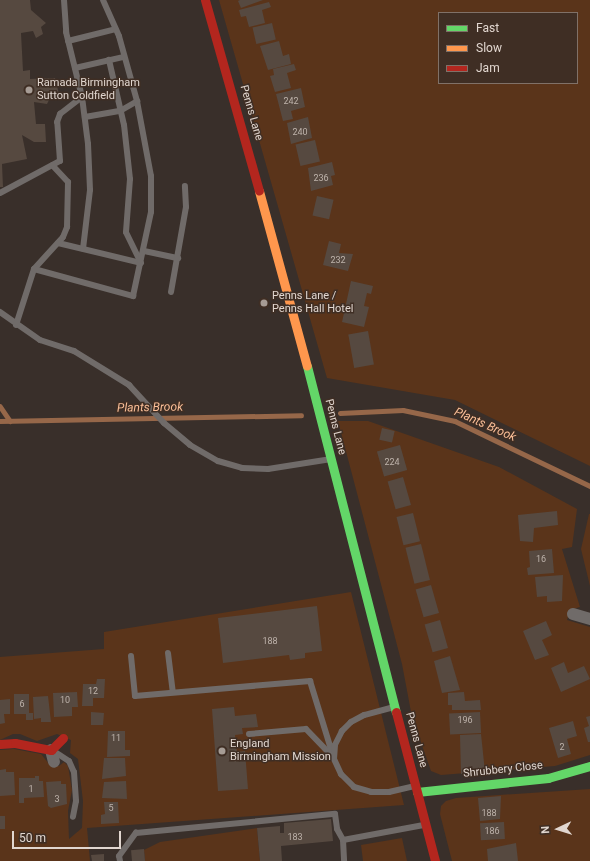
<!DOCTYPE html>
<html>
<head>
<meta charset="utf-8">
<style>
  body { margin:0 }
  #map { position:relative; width:590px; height:861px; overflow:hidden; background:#392f2a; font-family:Roboto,sans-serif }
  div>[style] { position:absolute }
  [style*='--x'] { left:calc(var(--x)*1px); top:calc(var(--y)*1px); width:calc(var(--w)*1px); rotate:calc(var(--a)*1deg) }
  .green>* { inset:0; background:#5a341a }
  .stream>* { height:4.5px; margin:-2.25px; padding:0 2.25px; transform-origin:2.25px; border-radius:2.25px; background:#966749 }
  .building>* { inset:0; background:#564940; transform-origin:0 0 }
  .lane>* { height:6px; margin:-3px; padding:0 3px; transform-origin:3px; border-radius:3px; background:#706b69 }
  .street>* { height:12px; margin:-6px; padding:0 6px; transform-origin:6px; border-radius:6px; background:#706b69 }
  .fast>* { height:9px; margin:-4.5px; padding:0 4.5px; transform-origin:4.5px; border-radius:4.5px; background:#63d668 }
  .slow>* { height:9px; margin:-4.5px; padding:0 4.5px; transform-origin:4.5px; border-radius:4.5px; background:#ff974d }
  .jam>* { height:9px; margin:-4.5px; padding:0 4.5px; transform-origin:4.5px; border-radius:4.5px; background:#b3261e }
  .dots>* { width:11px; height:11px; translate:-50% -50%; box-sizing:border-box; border:2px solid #3f2e24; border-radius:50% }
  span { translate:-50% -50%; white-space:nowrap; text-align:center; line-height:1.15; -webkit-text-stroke:3px #3f2e24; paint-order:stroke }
  .number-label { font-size:9px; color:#beb3ab }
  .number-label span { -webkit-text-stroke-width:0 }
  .poi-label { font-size:11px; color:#e1d6cf }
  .left { translate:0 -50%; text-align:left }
  .street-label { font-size:11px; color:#e1d6cf }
  .water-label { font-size:12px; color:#fbbf98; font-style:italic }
  .legend { position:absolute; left:438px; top:12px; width:140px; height:72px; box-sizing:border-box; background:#3f2e24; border:1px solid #807168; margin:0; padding:5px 7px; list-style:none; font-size:12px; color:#e1d6cf }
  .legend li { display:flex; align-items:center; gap:8px; height:20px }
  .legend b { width:20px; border:1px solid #807168 }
  .north { position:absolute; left:538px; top:809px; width:40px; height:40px; -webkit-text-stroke:3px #3f2e24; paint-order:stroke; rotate:266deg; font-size:11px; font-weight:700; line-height:16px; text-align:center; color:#e1d6cf }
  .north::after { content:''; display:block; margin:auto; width:14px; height:18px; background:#e1d6cf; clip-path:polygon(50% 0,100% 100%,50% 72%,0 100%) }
  .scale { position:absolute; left:12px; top:831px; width:109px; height:18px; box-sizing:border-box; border:2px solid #e1d6cf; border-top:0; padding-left:5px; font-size:12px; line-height:14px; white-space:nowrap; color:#e1d6cf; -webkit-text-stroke:3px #3f2e24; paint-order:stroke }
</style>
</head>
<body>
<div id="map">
  <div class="green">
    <i style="clip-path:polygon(evenodd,219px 0,590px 0,590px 466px,455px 400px,327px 378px,219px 0,439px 13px,577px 13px,577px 83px,439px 83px,439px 13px)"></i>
    <i style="clip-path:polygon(338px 421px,368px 421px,499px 467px,577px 509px,572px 547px,562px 549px,580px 607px,570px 610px,567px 620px,590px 627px,590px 755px,555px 766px,441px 775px,431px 771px,412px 717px,402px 664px)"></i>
    <i style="clip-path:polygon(589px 514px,590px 514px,590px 586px,581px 549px)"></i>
    <i style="clip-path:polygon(351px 592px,404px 805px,87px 828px,90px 861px,0 861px,0 750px,14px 749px,41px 754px,49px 764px,59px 766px,64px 762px,68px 766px,72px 790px,68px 811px,69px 839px,82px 828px,83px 801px,78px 759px,70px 753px,71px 740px,57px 734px,37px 741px,20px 734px,13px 734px,0 740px,0 657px,104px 649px,104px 632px)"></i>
    <i style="clip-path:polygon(590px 789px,590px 861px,452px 861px,440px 814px,441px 806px,446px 801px,456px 798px)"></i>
    <i style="clip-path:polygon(257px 828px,260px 861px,145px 861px,144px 850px,160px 842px)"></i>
    <i style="clip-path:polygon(402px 838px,407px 861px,363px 861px,361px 845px)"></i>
  </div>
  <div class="stream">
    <i style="--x:0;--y:406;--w:18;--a:56"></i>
    <i style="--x:340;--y:413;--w:63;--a:-2.7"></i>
    <i style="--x:403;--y:410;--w:53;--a:11.9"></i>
    <i style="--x:455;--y:421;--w:150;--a:25.7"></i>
    <i style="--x:0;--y:421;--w:301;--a:-1.1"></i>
  </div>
  <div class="building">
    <i style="clip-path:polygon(0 0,30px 0,31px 10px,46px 23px,41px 27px,43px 34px,36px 38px,33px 31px,21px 33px,23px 71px,30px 70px,30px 79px,55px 78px,59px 94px,57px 100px,49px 100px,47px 104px,34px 102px,36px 124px,45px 124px,46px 142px,34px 142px,22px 135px,27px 159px,2px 164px,3px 187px,0 187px)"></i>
    <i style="clip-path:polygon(263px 0,241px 8px,238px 1px,240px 0)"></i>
    <i style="clip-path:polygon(269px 2px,271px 7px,262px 10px,265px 23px,249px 27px,246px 16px,241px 17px,239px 10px)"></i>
    <i style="left:272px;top:23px;width:17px;height:20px;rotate:77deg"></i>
    <i style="clip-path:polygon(279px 41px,283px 56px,289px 54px,291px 64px,268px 70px,260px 46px)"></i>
    <i style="clip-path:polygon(294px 64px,296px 70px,287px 73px,291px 88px,275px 92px,270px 76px,274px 75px,273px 69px)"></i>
    <i style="clip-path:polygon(301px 88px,305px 107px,291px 111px,293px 119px,283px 121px,276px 94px)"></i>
    <i style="clip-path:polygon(308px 117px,312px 138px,291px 144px,287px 123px)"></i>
    <i style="left:315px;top:140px;width:22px;height:20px;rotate:77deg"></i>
    <i style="clip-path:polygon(332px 162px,335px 175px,331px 176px,333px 185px,311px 191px,308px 168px)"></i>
    <i style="left:317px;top:196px;width:17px;height:20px;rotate:13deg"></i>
    <i style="clip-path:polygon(329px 241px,341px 244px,339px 253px,353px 254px,348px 271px,323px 265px)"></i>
    <i style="clip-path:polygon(351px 281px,373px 286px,371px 294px,367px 293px,364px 306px,369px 307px,364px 327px,342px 322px)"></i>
    <i style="left:368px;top:331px;width:34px;height:20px;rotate:80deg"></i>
    <i style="left:382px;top:428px;width:13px;height:12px;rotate:13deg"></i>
    <i style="left:400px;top:445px;width:26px;height:24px;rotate:74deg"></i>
    <i style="left:403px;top:477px;width:29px;height:16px;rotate:74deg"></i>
    <i style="clip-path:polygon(557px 511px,558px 525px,534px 528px,533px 542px,520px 541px,518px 515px)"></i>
    <i style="left:413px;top:513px;width:29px;height:17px;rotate:76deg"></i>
    <i style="left:421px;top:544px;width:37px;height:16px;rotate:76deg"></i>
    <i style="clip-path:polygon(552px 549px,554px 573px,528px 575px,527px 568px,530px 567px,529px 551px)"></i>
    <i style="clip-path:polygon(563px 575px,562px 601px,547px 602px,547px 596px,537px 597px,535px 577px)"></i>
    <i style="left:431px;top:585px;width:29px;height:16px;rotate:74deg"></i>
    <i style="clip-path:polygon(317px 606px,322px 651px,305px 653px,305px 658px,290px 660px,289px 655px,223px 663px,218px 618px)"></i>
    <i style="left:440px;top:620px;width:29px;height:16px;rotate:74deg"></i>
    <i style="clip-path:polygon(546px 621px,552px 635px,542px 640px,549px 655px,535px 660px,523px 631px)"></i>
    <i style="clip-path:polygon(450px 656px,460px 690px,442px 693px,434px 661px)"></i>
    <i style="clip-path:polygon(564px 662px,568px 673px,584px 666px,590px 679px,561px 692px,551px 668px)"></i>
    <i style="clip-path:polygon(97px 679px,105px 679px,104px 698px,93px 698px,93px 706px,82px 706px,83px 684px,96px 684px)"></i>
    <i style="clip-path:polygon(77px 692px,78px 707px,72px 707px,72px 716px,54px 717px,53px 693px)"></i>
    <i style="clip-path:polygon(464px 692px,465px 701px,480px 700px,481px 710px,452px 710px,452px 705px,448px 705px,448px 693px)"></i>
    <i style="clip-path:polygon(14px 694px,29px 694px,29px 713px,33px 713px,33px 720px,26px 720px,26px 714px,14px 714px)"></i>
    <i style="clip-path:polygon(48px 696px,51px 722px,41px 722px,41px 718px,34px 719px,33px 697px)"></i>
    <i style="clip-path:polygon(10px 699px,10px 714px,4px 714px,5px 723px,0 724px,0 700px)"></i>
    <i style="clip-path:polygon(234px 707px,235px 716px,256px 714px,258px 727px,242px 728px,243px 734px,235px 735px,237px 752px,245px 751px,248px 789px,218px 791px,212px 709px)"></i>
    <i style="clip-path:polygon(91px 712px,104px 713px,103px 725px,91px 725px)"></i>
    <i style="left:480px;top:712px;width:21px;height:31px;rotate:87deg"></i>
    <i style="clip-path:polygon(590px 716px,590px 742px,588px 742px,584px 728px,589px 726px,586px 717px)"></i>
    <i style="clip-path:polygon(573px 721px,577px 736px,567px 739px,571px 754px,558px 758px,549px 728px)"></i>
    <i style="clip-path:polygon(108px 731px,125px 731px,125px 750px,130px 750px,130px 756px,107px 757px)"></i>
    <i style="clip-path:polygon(481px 734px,485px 772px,461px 774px,460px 735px)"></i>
    <i style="clip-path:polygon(104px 758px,125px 758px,126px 776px,102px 779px)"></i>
    <i style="clip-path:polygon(6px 769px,6px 772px,14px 772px,15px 795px,0 796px,0 770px)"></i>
    <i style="clip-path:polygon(35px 776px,39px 776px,39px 781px,43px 781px,44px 797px,24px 798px,24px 803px,19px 803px,19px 778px,35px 778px)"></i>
    <i style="clip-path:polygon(61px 781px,61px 784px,66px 784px,67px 804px,51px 808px,48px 806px,46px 782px)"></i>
    <i style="clip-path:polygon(126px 781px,127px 799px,102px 798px,104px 782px)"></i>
    <i style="clip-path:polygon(501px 796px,500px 819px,480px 821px,478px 798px)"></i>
    <i style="clip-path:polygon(104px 802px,118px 802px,119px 823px,101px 824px,101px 815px,105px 814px)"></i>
    <i style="left:0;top:816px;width:5px;height:13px"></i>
    <i style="clip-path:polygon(331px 819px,333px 841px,281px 846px,282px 861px,260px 861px,257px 828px,280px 826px,280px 833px,284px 833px,284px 823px)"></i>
    <i style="left:504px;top:822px;width:17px;height:24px;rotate:87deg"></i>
    <i style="clip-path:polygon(516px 843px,518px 861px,488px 861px,487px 849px)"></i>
    <i style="left:144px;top:849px;width:12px;height:13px;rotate:85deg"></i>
    <i style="clip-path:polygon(104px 854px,104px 861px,92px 861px,91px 855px)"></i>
  </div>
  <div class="lane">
    <i style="--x:64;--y:0;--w:32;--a:86"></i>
    <i style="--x:66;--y:32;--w:67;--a:76.2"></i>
    <i style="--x:82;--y:97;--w:47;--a:82.7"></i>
    <i style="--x:88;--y:144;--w:46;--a:87.5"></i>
    <i style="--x:90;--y:190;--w:59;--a:96.8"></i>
    <i style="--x:68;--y:41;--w:49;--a:-14"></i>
    <i style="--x:75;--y:68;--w:49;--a:-12.9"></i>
    <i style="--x:85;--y:117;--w:36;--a:-10"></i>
    <i style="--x:120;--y:111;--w:20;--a:-30"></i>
    <i style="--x:0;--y:193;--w:68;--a:-28.1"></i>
    <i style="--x:60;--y:161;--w:39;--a:-94"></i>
    <i style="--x:57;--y:122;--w:9;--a:-69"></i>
    <i style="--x:60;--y:114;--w:28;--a:-38"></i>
    <i style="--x:58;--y:243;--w:85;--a:13.5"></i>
    <i style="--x:141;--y:263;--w:34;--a:-116"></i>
    <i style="--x:126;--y:232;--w:53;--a:-85.7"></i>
    <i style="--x:130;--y:179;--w:54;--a:-96.3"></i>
    <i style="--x:124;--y:125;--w:67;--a:-103"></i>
    <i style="--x:144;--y:251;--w:35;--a:12"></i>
    <i style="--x:34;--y:269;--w:43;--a:-47.8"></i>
    <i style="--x:63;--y:237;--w:11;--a:-68"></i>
    <i style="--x:67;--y:227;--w:45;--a:-88.7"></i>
    <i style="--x:68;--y:182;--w:23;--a:-133"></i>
    <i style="--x:171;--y:292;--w:86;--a:-80"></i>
    <i style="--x:186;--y:207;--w:21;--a:-93"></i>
    <i style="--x:0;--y:312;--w:49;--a:35"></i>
    <i style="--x:40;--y:340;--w:36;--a:18"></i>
    <i style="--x:74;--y:351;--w:65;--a:31.7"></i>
    <i style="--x:129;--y:385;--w:52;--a:47.4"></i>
    <i style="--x:164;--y:423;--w:34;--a:40"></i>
    <i style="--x:190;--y:445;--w:32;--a:30"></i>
    <i style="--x:218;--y:461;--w:25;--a:16"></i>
    <i style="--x:242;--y:468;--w:26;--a:2"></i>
    <i style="--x:268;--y:469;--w:64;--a:-9"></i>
    <i style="--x:16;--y:325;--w:59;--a:-72.2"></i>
    <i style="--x:34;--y:269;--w:103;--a:15.3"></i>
    <i style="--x:133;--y:296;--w:86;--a:-77.9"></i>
    <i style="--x:151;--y:212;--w:36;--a:-90"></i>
    <i style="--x:151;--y:176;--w:76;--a:-100.6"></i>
    <i style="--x:137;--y:101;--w:67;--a:-105.5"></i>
    <i style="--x:119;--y:36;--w:39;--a:-114"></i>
    <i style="--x:168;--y:653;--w:39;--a:83"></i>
    <i style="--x:131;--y:656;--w:40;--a:84.3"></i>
    <i style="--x:135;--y:696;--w:176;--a:-4.9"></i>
    <i style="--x:310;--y:681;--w:82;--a:72.9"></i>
    <i style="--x:394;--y:707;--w:31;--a:165"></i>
    <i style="--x:364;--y:715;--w:15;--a:152"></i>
    <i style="--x:351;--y:722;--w:13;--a:135"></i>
    <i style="--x:342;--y:731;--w:16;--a:117"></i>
    <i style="--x:335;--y:745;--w:14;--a:94"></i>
    <i style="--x:334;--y:759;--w:17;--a:65"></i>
    <i style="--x:341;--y:774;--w:18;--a:45"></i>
    <i style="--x:354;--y:787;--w:18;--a:16"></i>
    <i style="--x:371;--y:792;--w:18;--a:0"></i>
    <i style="--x:389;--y:792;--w:28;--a:-13"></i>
    <i style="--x:249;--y:734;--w:57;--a:-5"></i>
    <i style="--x:306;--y:729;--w:39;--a:46"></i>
    <i style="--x:52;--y:750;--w:20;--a:33"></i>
    <i style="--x:69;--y:761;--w:12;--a:66"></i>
    <i style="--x:74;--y:772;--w:29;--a:86"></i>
    <i style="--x:76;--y:801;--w:16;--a:101"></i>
    <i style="--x:343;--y:840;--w:21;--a:87"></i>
    <i style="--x:120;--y:861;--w:5;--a:-101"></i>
    <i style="--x:119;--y:856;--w:29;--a:-54"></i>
    <i style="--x:136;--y:833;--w:200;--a:-5.5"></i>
    <i style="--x:335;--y:814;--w:15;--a:82"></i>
    <i style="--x:337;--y:829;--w:13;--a:61"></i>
    <i style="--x:343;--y:840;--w:82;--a:-10.5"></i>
  </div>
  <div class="street">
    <i style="--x:573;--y:614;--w:18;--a:16"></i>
    <i style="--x:51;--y:750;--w:12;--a:76"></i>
  </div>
  <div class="fast">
    <i style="--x:307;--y:366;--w:357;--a:75.6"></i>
    <i style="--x:417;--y:792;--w:132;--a:-6.1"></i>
    <i style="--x:548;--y:778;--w:44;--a:-15.9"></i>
  </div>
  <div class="slow">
    <i style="--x:259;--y:191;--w:181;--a:74.7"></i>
  </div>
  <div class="jam">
    <i style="--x:205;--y:0;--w:198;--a:74.2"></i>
    <i style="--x:396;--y:712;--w:154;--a:75.3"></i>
    <i style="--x:0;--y:744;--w:15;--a:-4"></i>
    <i style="--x:15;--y:743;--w:37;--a:11"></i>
    <i style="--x:51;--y:750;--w:17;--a:-45"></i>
  </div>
  <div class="dots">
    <i style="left:29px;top:90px;background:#a69c95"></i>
    <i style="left:264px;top:303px;background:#a69c95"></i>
    <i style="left:222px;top:751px;background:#a69c95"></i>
  </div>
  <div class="number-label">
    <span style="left:291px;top:101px">242</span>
    <span style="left:300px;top:132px">240</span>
    <span style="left:321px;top:178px">236</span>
    <span style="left:338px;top:260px">232</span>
    <span style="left:392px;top:462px">224</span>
    <span style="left:541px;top:559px">16</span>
    <span style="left:270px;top:641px">188</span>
    <span style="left:93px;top:691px">12</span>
    <span style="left:65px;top:700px">10</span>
    <span style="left:22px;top:704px">6</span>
    <span style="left:465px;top:720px">196</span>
    <span style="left:116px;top:738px">11</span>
    <span style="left:562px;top:747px">2</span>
    <span style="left:31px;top:789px">1</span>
    <span style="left:57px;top:799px">3</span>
    <span style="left:111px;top:808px">5</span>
    <span style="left:489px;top:813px">188</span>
    <span style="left:492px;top:831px">186</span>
    <span style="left:295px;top:837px">183</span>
  </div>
  <div class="poi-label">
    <span class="left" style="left:37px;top:90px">Ramada Birmingham<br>Sutton Coldfield</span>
    <span class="left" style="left:272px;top:303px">Penns Lane /<br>Penns Hall Hotel</span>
    <span class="left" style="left:230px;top:751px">England<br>Birmingham Mission</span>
  </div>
  <div class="street-label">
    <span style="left:251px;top:113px;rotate:74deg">Penns Lane</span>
    <span style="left:335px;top:427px;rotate:76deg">Penns Lane</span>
    <span style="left:416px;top:740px;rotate:75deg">Penns Lane</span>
    <span style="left:503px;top:770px;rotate:-6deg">Shrubbery Close</span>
  </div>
  <div class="water-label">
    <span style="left:150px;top:408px;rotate:-1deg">Plants Brook</span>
    <span style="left:485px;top:425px;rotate:24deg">Plants Brook</span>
  </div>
  <ul class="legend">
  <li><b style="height:5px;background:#63d668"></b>Fast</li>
  <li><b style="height:5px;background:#ff974d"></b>Slow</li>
  <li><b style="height:5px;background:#b3261e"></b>Jam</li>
  </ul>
  <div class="north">N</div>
  <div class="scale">50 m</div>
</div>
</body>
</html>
